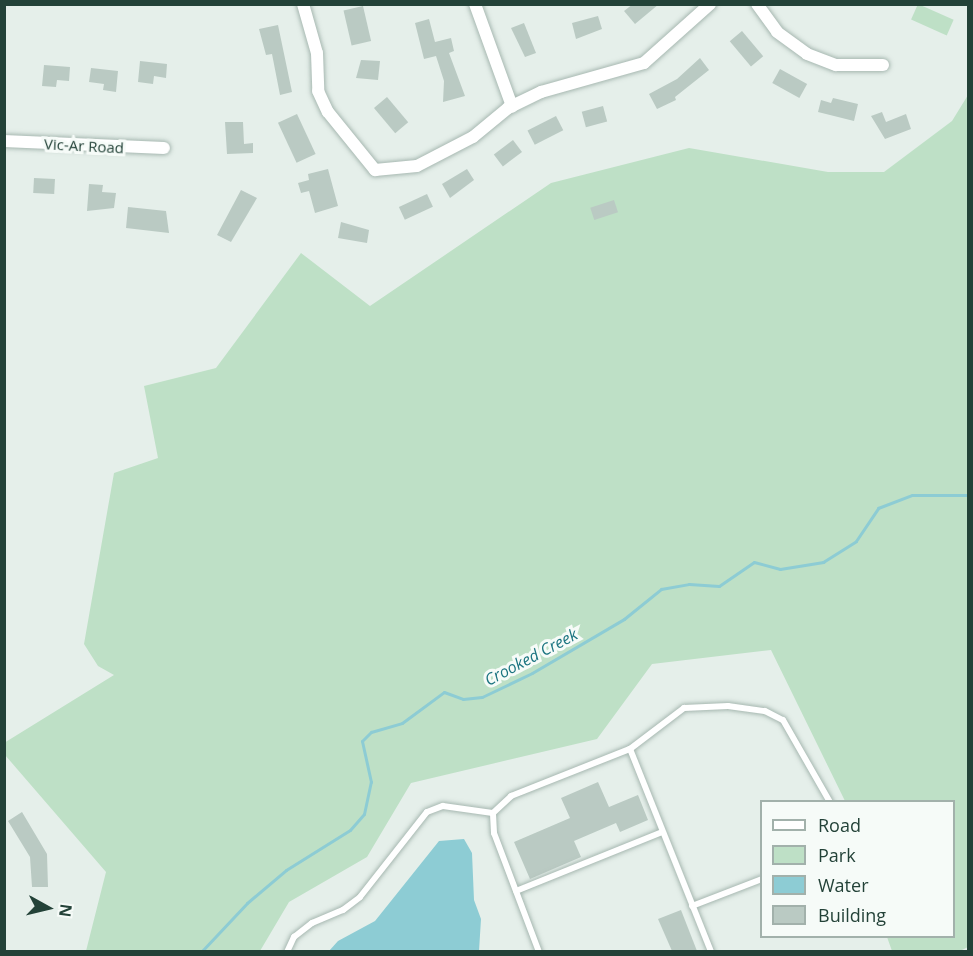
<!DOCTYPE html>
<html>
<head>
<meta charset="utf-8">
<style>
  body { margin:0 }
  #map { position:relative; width:973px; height:956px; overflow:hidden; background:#e5efea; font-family:"Open Sans",sans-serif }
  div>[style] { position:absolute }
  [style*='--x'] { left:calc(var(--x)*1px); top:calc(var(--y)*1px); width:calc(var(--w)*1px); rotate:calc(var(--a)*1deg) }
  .green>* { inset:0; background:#bee0c6; transform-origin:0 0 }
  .water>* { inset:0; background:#8dccd4 }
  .stream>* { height:3px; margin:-1.5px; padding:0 1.5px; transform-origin:1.5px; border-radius:1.5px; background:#8dccd4 }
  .building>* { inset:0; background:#bacac3; transform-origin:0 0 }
  .roads { filter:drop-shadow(0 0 2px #a7b8b1) drop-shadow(0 0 2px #a7b8b1) }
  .service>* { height:6px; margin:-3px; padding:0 3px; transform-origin:3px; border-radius:3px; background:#fff }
  .minor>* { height:12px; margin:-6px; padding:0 6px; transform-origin:6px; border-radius:6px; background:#fff }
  span { translate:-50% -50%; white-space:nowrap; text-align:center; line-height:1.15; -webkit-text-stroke:6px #f6fbf8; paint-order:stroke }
  .street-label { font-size:15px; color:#234238 }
  .water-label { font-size:16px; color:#1b7480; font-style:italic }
  .frame { position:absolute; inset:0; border:6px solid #234238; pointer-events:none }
  .legend { position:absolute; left:760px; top:800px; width:195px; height:138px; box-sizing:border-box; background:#f6fbf8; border:2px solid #a2b1ab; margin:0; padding:8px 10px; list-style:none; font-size:18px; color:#234238 }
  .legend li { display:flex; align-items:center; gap:12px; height:30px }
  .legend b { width:30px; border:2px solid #a2b1ab }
  .north { position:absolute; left:18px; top:878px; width:60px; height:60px; -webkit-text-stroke:4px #f6fbf8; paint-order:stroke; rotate:98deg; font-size:16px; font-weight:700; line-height:24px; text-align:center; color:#234238 }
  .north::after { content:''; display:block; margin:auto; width:21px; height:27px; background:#234238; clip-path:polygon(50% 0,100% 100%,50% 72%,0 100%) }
</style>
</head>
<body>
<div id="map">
  <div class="green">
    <i style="left:918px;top:4px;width:39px;height:17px;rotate:24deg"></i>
    <i style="clip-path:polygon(968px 95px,968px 947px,960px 951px,892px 951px,887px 937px,954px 936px,954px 802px,845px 801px,771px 650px,652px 664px,597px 739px,411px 783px,367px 857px,289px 902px,260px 951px,86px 951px,106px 872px,5px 755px,4px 743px,114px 675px,98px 666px,84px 644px,114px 473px,158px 458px,144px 386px,216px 368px,301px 253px,370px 306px,551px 183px,689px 148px,828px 172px,884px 172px,952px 121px)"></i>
  </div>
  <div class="water">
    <i style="clip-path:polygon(464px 839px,472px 853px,474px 900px,481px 919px,479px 951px,329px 951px,338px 941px,375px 921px,439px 841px)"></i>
  </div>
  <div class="stream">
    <i style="--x:201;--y:952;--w:67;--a:-46.8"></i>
    <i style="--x:247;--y:903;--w:51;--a:-40.2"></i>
    <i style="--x:286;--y:870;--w:75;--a:-32"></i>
    <i style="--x:350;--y:830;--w:21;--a:-49"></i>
    <i style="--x:364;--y:814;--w:33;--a:-78"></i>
    <i style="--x:371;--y:782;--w:42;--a:-102.4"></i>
    <i style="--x:362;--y:741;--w:13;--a:-45"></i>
    <i style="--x:371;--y:732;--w:32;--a:-16"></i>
    <i style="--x:402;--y:723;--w:52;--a:-36.4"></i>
    <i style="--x:444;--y:692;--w:20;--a:20"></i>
    <i style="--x:463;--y:699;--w:19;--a:-6"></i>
    <i style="--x:482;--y:697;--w:55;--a:-25.6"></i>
    <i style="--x:532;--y:673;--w:107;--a:-30.4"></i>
    <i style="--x:624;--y:619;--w:48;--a:-39"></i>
    <i style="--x:661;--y:589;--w:28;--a:-10"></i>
    <i style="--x:689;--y:584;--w:30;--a:4"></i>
    <i style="--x:719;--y:586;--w:42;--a:-34.4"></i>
    <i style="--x:754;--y:562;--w:27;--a:15"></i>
    <i style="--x:780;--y:569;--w:44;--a:-9.2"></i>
    <i style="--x:823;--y:562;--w:39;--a:-32"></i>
    <i style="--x:856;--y:541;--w:40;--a:-56"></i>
    <i style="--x:878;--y:508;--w:36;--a:-21"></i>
    <i style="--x:912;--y:495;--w:56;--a:0"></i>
  </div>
  <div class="building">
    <i style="clip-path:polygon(633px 4px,659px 4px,635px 24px,624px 11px)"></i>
    <i style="left:363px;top:6px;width:36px;height:20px;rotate:77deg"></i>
    <i style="clip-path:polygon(598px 16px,602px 29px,576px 39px,572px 23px)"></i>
    <i style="clip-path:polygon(429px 19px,435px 42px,451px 38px,454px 51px,449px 53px,465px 96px,443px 102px,444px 81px,436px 56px,424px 59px,415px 23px)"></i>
    <i style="clip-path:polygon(524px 23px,536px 53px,525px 57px,511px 28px)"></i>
    <i style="clip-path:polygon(278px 25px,292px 92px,280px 95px,272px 54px,266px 55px,259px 29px)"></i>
    <i style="left:742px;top:31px;width:33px;height:16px;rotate:50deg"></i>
    <i style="clip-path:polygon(700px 58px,709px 70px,675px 97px,676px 100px,657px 109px,649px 94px,677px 79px)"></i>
    <i style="clip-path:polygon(361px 60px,380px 61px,378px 80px,356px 78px)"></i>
    <i style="clip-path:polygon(140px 61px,167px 64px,166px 78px,154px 76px,153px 84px,138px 82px)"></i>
    <i style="clip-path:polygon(44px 65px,70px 67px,69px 81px,57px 80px,56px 87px,42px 86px)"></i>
    <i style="clip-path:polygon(91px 68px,118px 71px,116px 92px,103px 90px,104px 84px,89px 82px)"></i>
    <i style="left:780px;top:69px;width:31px;height:16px;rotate:29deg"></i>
    <i style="left:387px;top:97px;width:33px;height:17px;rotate:50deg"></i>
    <i style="clip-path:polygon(833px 98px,858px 104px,854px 121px,818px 112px,821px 100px,831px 103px)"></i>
    <i style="left:603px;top:106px;width:16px;height:22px;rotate:75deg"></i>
    <i style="clip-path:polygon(882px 112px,886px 122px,906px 114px,911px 129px,885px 139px,871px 116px)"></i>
    <i style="left:297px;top:114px;width:44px;height:21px;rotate:65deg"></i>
    <i style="left:556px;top:116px;width:16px;height:32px;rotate:63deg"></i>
    <i style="clip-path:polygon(225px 122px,243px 122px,244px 144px,253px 143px,253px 153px,227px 154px)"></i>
    <i style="left:513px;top:140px;width:15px;height:24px;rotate:53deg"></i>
    <i style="clip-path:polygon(328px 169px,338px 206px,315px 213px,309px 191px,301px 193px,298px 183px,309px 180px,308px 174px)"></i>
    <i style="clip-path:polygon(467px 169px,474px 180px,450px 198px,442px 184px)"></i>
    <i style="left:34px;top:178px;width:21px;height:15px;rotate:3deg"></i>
    <i style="clip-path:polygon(89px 184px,103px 185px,102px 192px,116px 193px,114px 208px,87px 211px)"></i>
    <i style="clip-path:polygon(241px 190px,257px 198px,231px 242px,217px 235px)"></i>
    <i style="left:427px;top:194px;width:14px;height:31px;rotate:65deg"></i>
    <i style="left:614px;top:200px;width:13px;height:25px;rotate:72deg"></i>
    <i style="clip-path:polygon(128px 207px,166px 211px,169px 233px,126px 228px)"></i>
    <i style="clip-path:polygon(341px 222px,369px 230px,367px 243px,338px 238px)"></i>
    <i style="clip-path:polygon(598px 782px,609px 807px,638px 795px,648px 820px,620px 832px,616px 823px,574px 841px,581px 857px,530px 879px,514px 842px,570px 818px,561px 798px)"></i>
    <i style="clip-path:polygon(22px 812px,47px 854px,48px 887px,32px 887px,30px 857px,8px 821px)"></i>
    <i style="clip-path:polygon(681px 910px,697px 951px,672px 951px,658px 919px)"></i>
  </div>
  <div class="roads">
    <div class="service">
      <i style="--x:630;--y:749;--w:219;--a:68.2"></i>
      <i style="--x:516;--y:891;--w:157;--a:-22"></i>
      <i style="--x:692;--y:906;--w:75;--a:-21.1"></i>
      <i style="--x:287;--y:952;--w:17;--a:-65"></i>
      <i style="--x:294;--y:937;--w:23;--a:-38"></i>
      <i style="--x:312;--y:923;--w:34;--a:-23"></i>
      <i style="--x:343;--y:910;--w:21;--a:-37"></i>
      <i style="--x:360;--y:897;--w:108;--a:-51.8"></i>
      <i style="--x:427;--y:812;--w:17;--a:-21"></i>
      <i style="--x:443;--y:806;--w:50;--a:8"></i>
      <i style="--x:539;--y:952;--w:127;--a:-110.7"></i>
      <i style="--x:494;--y:833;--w:20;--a:-93"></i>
      <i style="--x:493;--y:813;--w:25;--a:-43"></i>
      <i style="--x:511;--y:796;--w:128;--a:-21.6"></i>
      <i style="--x:630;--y:749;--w:68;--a:-37.2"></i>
      <i style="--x:684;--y:708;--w:44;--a:-2.6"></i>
      <i style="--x:728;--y:706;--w:37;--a:8"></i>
      <i style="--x:765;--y:711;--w:20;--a:27"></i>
      <i style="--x:783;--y:720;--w:95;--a:60.2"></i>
    </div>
    <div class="minor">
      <i style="--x:303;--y:4;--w:51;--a:74.1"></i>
      <i style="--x:317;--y:53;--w:38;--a:88"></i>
      <i style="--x:318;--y:91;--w:23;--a:65"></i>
      <i style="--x:328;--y:112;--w:75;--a:51"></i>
      <i style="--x:375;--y:170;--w:42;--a:-5.4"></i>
      <i style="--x:417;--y:166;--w:63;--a:-27.4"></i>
      <i style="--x:473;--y:137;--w:45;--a:-39.6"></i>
      <i style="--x:508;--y:108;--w:37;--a:-26"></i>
      <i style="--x:541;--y:92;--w:107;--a:-15.7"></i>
      <i style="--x:644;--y:63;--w:89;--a:-41.8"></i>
      <i style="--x:475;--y:4;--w:109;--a:70.1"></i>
      <i style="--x:757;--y:4;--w:34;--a:54"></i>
      <i style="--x:777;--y:32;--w:37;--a:36"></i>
      <i style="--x:807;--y:54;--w:31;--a:21"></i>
      <i style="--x:836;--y:65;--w:47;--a:0"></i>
      <i style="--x:4;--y:141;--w:160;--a:2.5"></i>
    </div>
  </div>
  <div class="street-label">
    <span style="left:84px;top:146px;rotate:3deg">Vic-Ar Road</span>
  </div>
  <div class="water-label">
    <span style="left:531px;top:657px;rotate:-28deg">Crooked Creek</span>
  </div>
  <div class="frame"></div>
  <ul class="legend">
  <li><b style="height:8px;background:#fff"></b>Road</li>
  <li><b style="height:16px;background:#bee0c6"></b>Park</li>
  <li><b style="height:16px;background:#8dccd4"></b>Water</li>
  <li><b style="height:16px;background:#bacac3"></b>Building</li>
  </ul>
  <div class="north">N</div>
</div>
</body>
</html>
